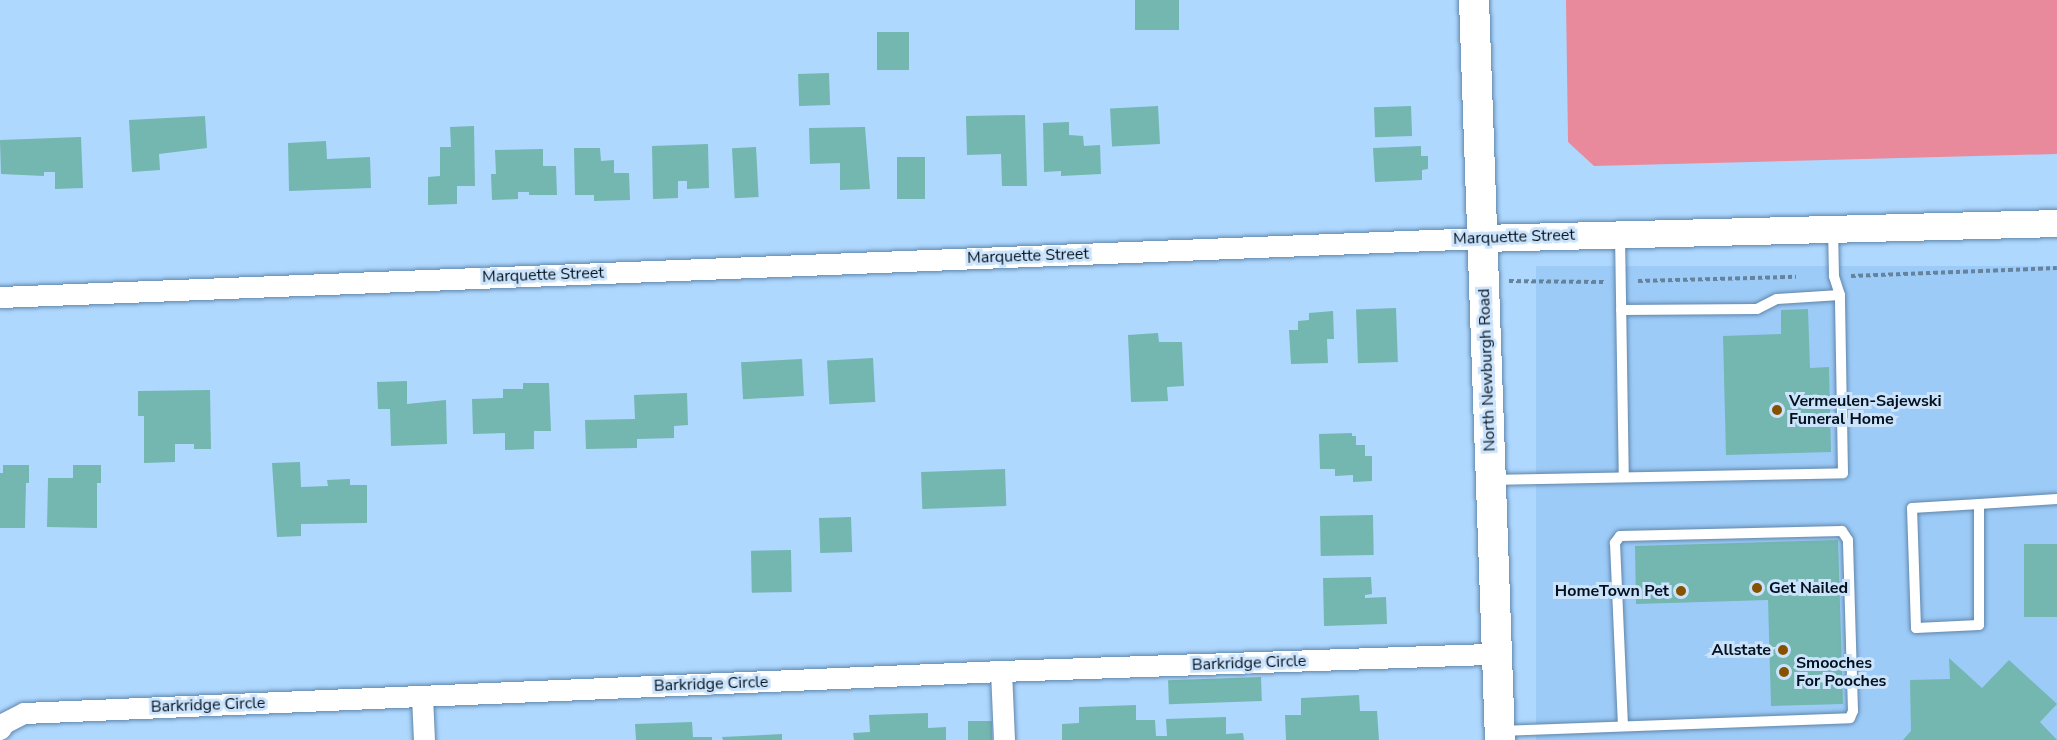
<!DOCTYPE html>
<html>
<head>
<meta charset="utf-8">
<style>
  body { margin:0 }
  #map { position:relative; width:2057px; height:740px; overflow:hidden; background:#afd8ff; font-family:"Nunito Sans",sans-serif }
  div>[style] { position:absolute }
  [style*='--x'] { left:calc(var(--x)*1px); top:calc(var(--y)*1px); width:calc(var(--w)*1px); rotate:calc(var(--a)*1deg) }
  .built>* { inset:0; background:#9dcbf8; transform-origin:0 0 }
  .green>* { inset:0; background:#e98a9c }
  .building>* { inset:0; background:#73b7b0; transform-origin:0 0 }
  .path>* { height:4px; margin-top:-2px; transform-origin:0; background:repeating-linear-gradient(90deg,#66839e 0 4.5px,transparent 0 7.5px) }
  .roads { filter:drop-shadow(0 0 2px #6086aa) drop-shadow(0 0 2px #6086aa) }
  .service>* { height:10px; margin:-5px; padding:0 5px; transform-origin:5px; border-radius:5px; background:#fff }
  .minor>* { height:21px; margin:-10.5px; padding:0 10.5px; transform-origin:10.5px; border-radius:10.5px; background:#fff }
  .tertiary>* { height:27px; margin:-13.5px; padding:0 13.5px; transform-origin:13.5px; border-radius:13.5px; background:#fff }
  .secondary>* { height:30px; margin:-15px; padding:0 15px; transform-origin:15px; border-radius:15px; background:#fff }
  .dots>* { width:16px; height:16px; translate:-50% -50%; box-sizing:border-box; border:3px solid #cbe3fb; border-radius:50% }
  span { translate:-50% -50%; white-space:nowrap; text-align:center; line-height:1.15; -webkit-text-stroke:6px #cbe3fb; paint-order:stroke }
  .street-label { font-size:16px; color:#03101d }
  .poi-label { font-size:16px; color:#03101d; font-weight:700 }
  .left { translate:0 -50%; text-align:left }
  .right { translate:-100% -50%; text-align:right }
</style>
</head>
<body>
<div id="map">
  <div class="built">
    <i style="left:2057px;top:266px;width:474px;height:521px;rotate:90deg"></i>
  </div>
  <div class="green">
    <i style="clip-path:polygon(1566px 0,2057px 0,2057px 154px,1594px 166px,1568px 142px)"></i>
  </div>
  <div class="building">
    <i style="left:1135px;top:0;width:44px;height:30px"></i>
    <i style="left:877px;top:32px;width:32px;height:38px"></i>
    <i style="left:829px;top:73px;width:32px;height:31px;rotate:88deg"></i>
    <i style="left:1158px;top:106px;width:38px;height:48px;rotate:87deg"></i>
    <i style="left:1411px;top:106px;width:30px;height:37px;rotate:88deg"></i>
    <i style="clip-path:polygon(1025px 115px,1027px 186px,1002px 186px,1001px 154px,967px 155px,966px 116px)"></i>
    <i style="clip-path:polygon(205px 116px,207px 148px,159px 154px,160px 170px,132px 172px,129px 120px)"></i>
    <i style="clip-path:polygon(1069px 122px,1069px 135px,1083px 136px,1084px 146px,1100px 145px,1101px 174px,1061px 176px,1061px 171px,1044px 172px,1043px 123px)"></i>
    <i style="clip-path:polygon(474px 126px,475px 186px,457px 186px,457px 204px,428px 205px,428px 177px,440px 176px,440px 147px,451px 147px,450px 127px)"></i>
    <i style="clip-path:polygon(865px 127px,870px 189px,840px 190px,840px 163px,810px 164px,809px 128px)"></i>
    <i style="clip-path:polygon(81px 137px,83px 188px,55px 189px,55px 172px,44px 172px,44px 176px,1px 174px,0 140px)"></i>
    <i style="clip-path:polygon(326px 141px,327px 159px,370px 157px,371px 188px,289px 191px,288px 143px)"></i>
    <i style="clip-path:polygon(708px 144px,709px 188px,687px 189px,687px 181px,678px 181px,678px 198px,653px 199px,652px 146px)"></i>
    <i style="clip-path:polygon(1421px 146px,1421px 156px,1428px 156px,1428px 169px,1422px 170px,1422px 180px,1375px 182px,1373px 148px)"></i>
    <i style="left:756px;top:147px;width:50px;height:24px;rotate:87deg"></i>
    <i style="clip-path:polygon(574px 148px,600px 148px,601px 161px,614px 160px,614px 173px,629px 173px,630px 200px,594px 201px,594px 195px,575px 195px)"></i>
    <i style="clip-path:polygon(543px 149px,543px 166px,556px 166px,557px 195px,529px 195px,529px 192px,518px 192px,518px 199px,492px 200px,491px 174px,496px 174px,495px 150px)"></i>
    <i style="left:897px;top:157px;width:28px;height:42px"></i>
    <i style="left:1396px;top:308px;width:54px;height:40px;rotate:88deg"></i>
    <i style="clip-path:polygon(1808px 309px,1810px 368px,1829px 367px,1831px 452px,1726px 455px,1723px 336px,1781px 334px,1781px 310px)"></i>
    <i style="clip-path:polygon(1333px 311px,1334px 339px,1327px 339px,1328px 363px,1291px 364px,1289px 330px,1298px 330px,1298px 321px,1309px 320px,1309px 313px)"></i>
    <i style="clip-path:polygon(1158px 333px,1159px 342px,1182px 342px,1184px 386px,1167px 387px,1168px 401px,1131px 402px,1128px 335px)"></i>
    <i style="left:873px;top:358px;width:44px;height:46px;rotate:87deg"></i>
    <i style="left:802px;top:359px;width:37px;height:61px;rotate:87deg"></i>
    <i style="clip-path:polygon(407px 381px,407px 404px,446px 400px,447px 444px,391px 446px,390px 409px,378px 409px,377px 382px)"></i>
    <i style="clip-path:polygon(523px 383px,549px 383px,551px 431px,534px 431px,534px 449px,505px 450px,505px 433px,473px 434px,472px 399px,503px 398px,503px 389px,523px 389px)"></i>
    <i style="clip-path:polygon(210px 390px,211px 449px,194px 449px,194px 444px,175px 444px,175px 462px,144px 463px,144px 416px,138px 416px,138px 391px)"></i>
    <i style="clip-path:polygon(687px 393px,688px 425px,674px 426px,674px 438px,637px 439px,637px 448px,586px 449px,585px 420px,635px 419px,634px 395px)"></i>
    <i style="clip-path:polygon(1352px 433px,1352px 436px,1356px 436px,1356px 445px,1365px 445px,1365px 456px,1372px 456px,1372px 481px,1353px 482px,1353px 475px,1335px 476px,1335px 469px,1320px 469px,1319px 434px)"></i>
    <i style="clip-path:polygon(300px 462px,301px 487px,328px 486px,327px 480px,350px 479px,350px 485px,367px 485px,367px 523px,301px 524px,301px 536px,277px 537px,272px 463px)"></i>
    <i style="clip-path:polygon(3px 465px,29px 465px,29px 483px,26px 483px,25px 528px,0 528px,0 473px,3px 473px)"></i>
    <i style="clip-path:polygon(73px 465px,101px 465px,101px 483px,97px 483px,97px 528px,47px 527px,48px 478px,73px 478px)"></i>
    <i style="left:1005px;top:469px;width:37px;height:84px;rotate:88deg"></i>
    <i style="left:1373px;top:515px;width:40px;height:53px;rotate:89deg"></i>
    <i style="left:851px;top:517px;width:35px;height:32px;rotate:88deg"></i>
    <i style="clip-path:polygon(1838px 540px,1843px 704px,1771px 706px,1768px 600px,1636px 604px,1635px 546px)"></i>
    <i style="left:2057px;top:544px;width:73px;height:33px;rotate:90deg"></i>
    <i style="left:791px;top:550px;width:42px;height:40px;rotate:89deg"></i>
    <i style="clip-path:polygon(1371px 577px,1372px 594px,1365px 595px,1365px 598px,1386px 597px,1387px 624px,1324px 626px,1323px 578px)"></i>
    <i style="clip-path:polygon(1949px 658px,1982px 688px,2009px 660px,2057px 704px,2040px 722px,2057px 740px,1903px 740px,1911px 731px,1910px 680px,1950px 679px)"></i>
    <i style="left:1261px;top:677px;width:24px;height:93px;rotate:88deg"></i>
    <i style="clip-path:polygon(1359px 695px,1360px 711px,1377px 711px,1379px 740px,1286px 740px,1285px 715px,1301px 715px,1301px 698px)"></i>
    <i style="clip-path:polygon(1136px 705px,1136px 720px,1155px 720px,1156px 736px,1167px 736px,1166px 719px,1226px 717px,1226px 734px,1243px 733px,1244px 740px,1062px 740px,1062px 724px,1079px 723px,1079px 707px)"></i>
    <i style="clip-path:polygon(928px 713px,928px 728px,946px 727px,946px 740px,854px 740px,853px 733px,870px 732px,869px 715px)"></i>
    <i style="left:992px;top:721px;width:19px;height:24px;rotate:90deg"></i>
    <i style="clip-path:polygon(692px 722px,693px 737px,712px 737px,712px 740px,636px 740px,635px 724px)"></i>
    <i style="clip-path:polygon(782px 734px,782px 740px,723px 740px,722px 737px)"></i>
  </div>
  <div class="path">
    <i style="--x:1851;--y:276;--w:206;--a:-2.2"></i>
    <i style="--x:1509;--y:281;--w:95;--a:0.6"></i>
    <i style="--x:1638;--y:281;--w:158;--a:-1.5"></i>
  </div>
  <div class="roads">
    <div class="service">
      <i style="--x:1620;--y:235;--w:242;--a:89.1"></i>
      <i style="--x:1621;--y:310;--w:136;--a:-0.4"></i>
      <i style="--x:1757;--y:309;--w:22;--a:-27"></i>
      <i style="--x:1777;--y:299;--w:63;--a:-3.6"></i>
      <i style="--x:1493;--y:480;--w:350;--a:-1.1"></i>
      <i style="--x:1843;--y:473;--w:178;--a:-91"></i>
      <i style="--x:1840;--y:295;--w:20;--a:-108"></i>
      <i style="--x:1834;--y:276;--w:46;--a:-91.2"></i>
      <i style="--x:1979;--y:504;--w:121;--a:90"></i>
      <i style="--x:1979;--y:625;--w:63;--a:177.3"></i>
      <i style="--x:1916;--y:628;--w:120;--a:-91.9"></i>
      <i style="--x:1912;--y:508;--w:67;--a:-3.4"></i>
      <i style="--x:1979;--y:504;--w:78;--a:-3.7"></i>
      <i style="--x:1500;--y:731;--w:350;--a:-2.1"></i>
      <i style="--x:1850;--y:718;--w:8;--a:-67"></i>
      <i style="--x:1853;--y:711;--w:171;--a:-91.7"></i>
      <i style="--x:1848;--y:540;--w:11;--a:-124"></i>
      <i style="--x:1842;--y:531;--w:222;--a:178.7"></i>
      <i style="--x:1620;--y:536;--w:9;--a:126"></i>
      <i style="--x:1615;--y:543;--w:183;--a:87.5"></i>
    </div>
    <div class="minor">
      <i style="--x:0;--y:297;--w:1483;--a:-2.28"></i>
      <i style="--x:1001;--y:671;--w:69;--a:87.5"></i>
      <i style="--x:422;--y:696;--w:44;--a:87.4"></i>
      <i style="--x:0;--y:729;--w:7;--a:-56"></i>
      <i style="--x:4;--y:723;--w:22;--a:-27"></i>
      <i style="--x:24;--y:713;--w:978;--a:-2.46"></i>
      <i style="--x:1001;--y:671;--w:496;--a:-2"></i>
    </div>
    <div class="tertiary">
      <i style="--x:1482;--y:238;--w:575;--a:-1.49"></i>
    </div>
    <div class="secondary">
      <i style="--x:1474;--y:0;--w:740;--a:87.99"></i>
    </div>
  </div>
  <div class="dots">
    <i style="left:1777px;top:410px;background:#875200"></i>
    <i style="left:1757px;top:588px;background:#875200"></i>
    <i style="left:1681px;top:591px;background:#875200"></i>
    <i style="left:1783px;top:650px;background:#875200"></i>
    <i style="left:1784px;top:672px;background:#875200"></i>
  </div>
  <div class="street-label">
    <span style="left:1514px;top:237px;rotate:-2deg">Marquette Street</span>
    <span style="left:1028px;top:256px;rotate:-2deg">Marquette Street</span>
    <span style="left:543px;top:275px;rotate:-2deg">Marquette Street</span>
    <span style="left:1487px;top:370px;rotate:-92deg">North Newburgh Road</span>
    <span style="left:1249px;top:663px;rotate:-2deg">Barkridge Circle</span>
    <span style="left:711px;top:684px;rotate:-2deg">Barkridge Circle</span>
    <span style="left:208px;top:705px;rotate:-2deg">Barkridge Circle</span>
  </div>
  <div class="poi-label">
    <span class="left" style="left:1789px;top:410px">Vermeulen-Sajewski<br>Funeral Home</span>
    <span class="left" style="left:1769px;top:588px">Get Nailed</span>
    <span class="right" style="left:1669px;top:591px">HomeTown Pet</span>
    <span class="right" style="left:1771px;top:650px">Allstate</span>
    <span class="left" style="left:1796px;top:672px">Smooches<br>For Pooches</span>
  </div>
</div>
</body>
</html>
